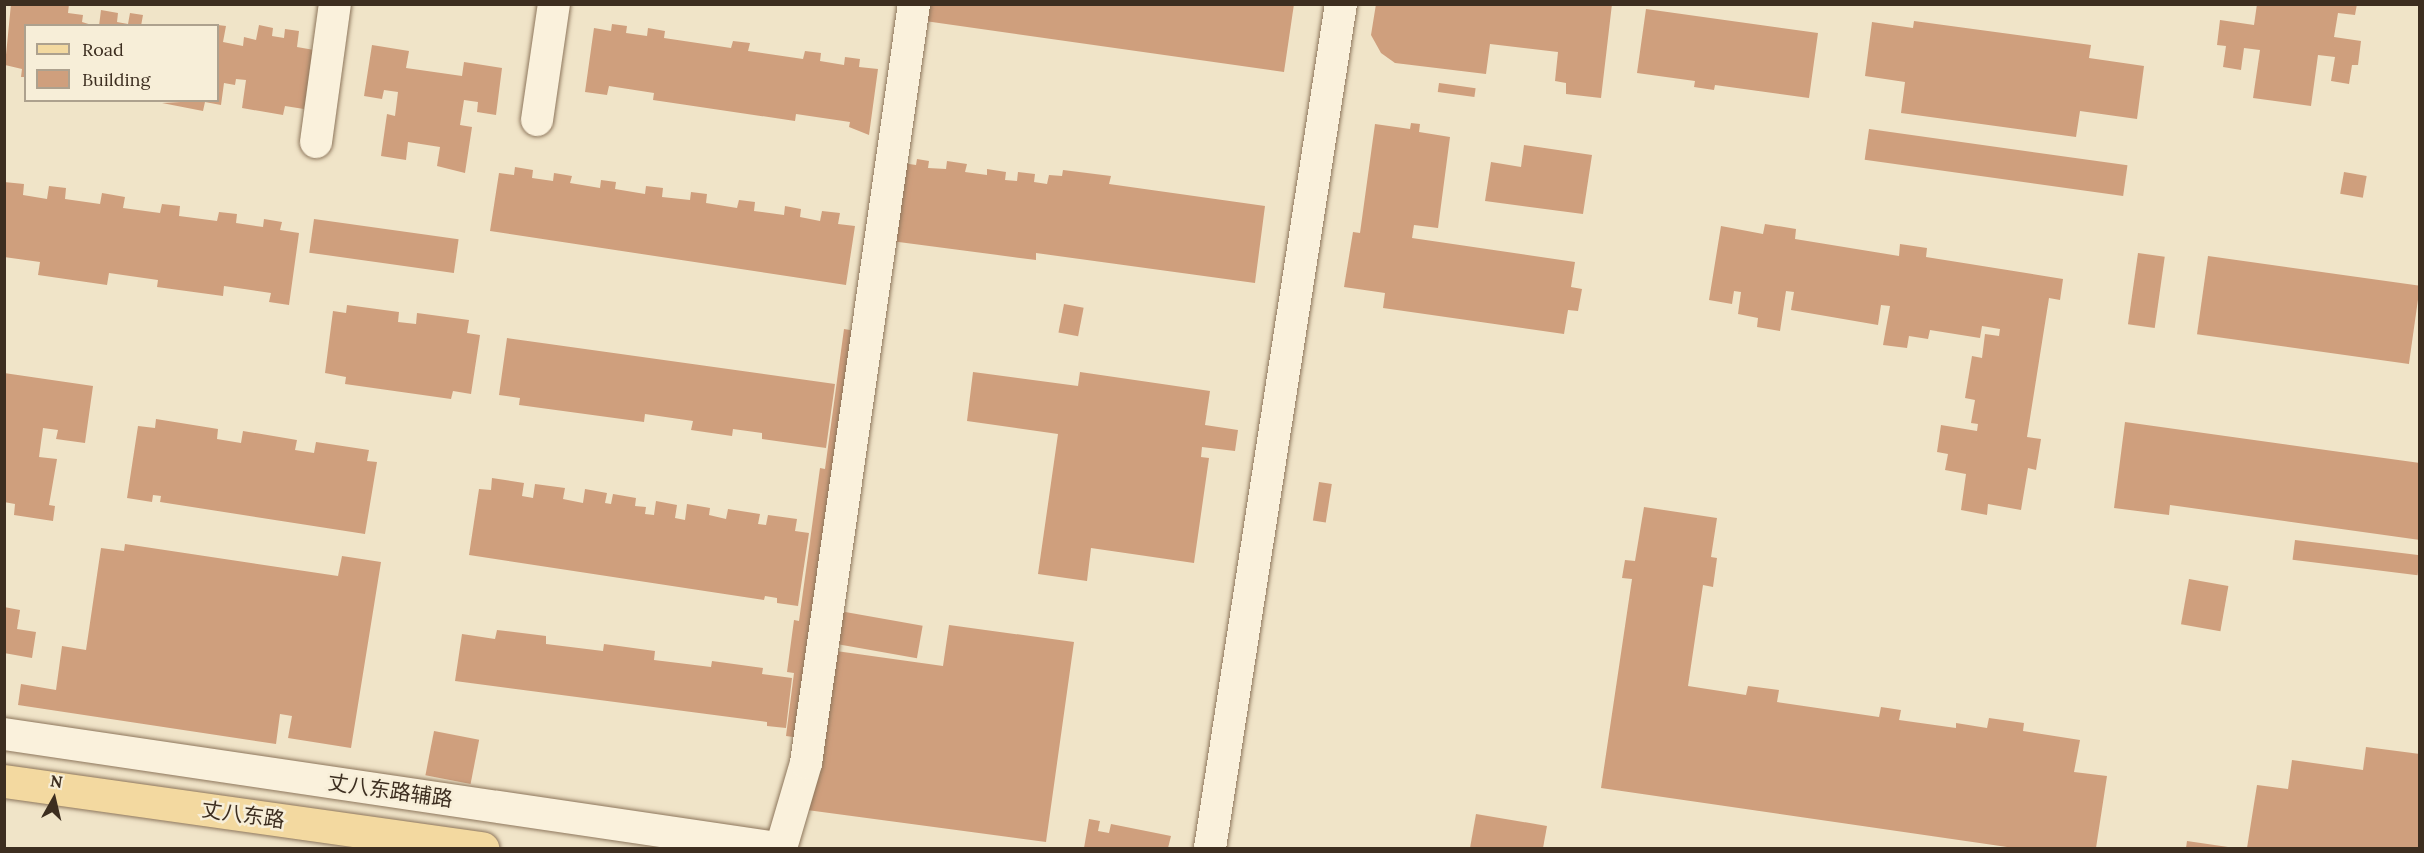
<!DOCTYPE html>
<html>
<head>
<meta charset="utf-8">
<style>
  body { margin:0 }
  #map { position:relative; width:2424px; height:853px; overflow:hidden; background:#f0e4c8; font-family:Lora,"Noto Sans SC",serif }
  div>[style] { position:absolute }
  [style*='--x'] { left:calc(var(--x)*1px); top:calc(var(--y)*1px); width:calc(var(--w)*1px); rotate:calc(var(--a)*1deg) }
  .building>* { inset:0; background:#cf9f7d; transform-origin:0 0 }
  .roads { filter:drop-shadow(0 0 2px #8d765c) drop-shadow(0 0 2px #8d765c) }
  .street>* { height:32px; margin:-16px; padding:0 16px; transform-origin:16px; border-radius:16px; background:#faf1dc }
  .primary>* { height:33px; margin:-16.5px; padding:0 16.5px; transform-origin:16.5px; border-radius:16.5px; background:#f3d9a0 }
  span { translate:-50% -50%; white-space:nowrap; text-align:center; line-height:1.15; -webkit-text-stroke:5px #f7eed8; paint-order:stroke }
  .street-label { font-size:21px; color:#3d2e20 }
  .frame { position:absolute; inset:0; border:6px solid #3d2e20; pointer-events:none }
  .legend { position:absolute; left:24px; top:24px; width:195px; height:78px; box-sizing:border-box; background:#f7eed8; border:2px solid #ada18e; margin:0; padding:8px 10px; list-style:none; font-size:18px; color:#3d2e20 }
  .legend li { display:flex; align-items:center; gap:12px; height:30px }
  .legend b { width:30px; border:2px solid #ada18e }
  .north { position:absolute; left:24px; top:769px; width:60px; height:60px; -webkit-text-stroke:4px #f7eed8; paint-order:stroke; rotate:8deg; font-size:16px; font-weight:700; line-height:24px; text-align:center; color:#3d2e20 }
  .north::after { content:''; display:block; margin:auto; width:21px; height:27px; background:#3d2e20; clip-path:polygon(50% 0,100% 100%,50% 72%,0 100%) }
</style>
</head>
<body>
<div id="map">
  <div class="building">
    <i style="clip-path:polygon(11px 4px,69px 4px,68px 13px,83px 15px,82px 22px,95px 26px,26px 26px,26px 77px,21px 77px,22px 69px,5px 65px)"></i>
    <i style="clip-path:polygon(927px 4px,1294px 4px,1284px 72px,925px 21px)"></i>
    <i style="clip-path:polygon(1376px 4px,1612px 4px,1601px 98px,1566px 94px,1566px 83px,1555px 81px,1558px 52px,1490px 44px,1486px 74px,1395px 63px,1381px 53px,1371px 35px)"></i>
    <i style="clip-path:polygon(2257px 4px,2357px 4px,2355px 15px,2338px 13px,2334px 37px,2361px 41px,2358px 65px,2352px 65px,2349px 84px,2331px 81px,2335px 57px,2318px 55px,2311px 106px,2253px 98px,2260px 50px,2244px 48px,2241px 70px,2223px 67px,2226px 46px,2217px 45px,2220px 20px,2254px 25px)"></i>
    <i style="clip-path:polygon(1646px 9px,1818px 33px,1809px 98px,1715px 85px,1714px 90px,1694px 87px,1695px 81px,1637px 73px)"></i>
    <i style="clip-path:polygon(101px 10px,118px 13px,117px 22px,128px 24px,130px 13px,143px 15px,141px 26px,99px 26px)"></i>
    <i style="clip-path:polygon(1914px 21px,2091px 45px,2089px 58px,2144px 66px,2137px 119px,2080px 111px,2076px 137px,1901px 113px,1905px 82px,1865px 76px,1872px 22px,1913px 28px)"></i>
    <i style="clip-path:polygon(612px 24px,627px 26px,626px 33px,647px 36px,648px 28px,665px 31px,664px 38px,731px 48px,733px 41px,750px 43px,748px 51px,803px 59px,805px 51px,821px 53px,820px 61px,844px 65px,845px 57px,860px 59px,859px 67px,878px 69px,869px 135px,849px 127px,850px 122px,796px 114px,795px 121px,653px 100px,654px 93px,609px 86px,607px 95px,585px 92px,594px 28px,611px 31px)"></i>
    <i style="clip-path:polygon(218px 25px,226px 26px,223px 42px,243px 46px,244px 37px,256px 40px,259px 25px,273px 28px,272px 36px,284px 38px,285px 29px,299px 31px,297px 47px,314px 50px,304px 109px,285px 106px,283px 115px,242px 108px,246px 80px,236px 79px,235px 85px,224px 83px,221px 105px,205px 102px,203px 111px,162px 103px,218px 100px)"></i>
    <i style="clip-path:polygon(372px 45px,409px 51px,406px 68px,462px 76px,464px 62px,502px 68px,496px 115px,477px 112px,478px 102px,464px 100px,460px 125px,472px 127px,465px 173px,437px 166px,440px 147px,408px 142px,406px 160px,381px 156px,387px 114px,395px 116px,398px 92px,384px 90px,382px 99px,364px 96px)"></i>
    <i style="left:1439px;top:83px;width:37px;height:9px;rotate:8deg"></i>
    <i style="clip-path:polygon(1411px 123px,1420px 124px,1419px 132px,1450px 137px,1438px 228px,1414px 225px,1412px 238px,1575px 262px,1571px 287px,1582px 289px,1578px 311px,1568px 310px,1564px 334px,1383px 308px,1385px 293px,1344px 287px,1353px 232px,1360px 233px,1375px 124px,1410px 129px)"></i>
    <i style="left:1869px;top:129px;width:261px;height:31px;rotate:8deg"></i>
    <i style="clip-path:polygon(1524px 145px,1592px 155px,1583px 214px,1485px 201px,1491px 162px,1521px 167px)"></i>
    <i style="clip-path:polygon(917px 159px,929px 161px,928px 168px,946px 169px,947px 161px,967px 164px,965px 172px,987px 175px,987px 169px,1006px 172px,1005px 180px,1017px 181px,1018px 172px,1035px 174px,1034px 182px,1047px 184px,1049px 175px,1062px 176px,1063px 170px,1111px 176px,1109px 184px,1265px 206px,1255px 283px,1036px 253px,1036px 260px,891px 241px,902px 163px,916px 165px)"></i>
    <i style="clip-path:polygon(515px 167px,533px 170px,532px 178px,553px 181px,554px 173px,572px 176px,570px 183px,600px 188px,601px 180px,616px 182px,615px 189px,645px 194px,646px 186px,663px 188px,662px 197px,690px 200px,691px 192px,707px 194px,706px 203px,737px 208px,739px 200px,755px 202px,754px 211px,784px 215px,785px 206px,801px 209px,800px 217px,820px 221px,822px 211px,840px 213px,838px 224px,855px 226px,846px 285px,490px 231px,499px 173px,514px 175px)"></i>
    <i style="left:2344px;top:172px;width:23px;height:22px;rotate:10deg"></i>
    <i style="clip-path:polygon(4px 182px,24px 184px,23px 195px,47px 199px,49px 186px,66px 188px,65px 199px,100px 204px,102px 193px,125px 197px,123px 208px,160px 213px,162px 204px,180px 206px,179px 216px,217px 221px,219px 212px,237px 214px,236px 223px,263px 227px,264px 219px,282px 222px,280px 230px,299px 233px,289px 305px,269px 302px,271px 293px,224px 286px,223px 296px,157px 287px,158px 280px,109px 273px,107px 285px,38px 275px,40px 262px,4px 257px)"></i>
    <i style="left:314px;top:219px;width:146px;height:34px;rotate:8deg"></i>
    <i style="clip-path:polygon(1765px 224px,1796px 229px,1795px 239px,1899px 256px,1900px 244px,1927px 248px,1926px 257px,2063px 279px,2060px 300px,2049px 298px,2027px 437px,2041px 439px,2036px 470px,2028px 468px,2021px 510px,1988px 504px,1987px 515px,1961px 510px,1966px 474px,1945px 470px,1948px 454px,1937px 452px,1941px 425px,1977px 431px,1978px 424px,1971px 423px,1975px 400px,1965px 398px,1972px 356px,1982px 358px,1985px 334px,1999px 336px,2000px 329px,1982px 326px,1980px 338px,1930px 330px,1928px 339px,1909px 336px,1907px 348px,1883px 345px,1890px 306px,1881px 305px,1878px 325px,1791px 310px,1794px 292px,1786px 291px,1780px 331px,1757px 327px,1758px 318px,1738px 314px,1741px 292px,1734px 291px,1732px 304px,1709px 300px,1721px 226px,1763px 234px)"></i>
    <i style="left:2138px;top:253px;width:27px;height:72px;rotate:8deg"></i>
    <i style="left:2208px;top:256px;width:214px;height:79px;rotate:8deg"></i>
    <i style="left:1064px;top:304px;width:20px;height:29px;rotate:11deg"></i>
    <i style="clip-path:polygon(347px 305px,399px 312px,398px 322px,416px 324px,417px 313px,469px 320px,467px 333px,480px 335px,471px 394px,453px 391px,451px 399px,345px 384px,346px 377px,325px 373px,333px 311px,346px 313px)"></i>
    <i style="clip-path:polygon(844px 329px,856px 331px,800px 738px,786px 736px,794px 673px,787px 672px,794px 620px,799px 621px,820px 468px,825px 469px)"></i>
    <i style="clip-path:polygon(507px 338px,835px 384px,826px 448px,762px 439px,762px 433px,733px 429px,732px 436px,691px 430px,693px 421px,645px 414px,644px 422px,519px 405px,520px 398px,499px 395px)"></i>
    <i style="clip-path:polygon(973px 372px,1078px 386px,1080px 372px,1210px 391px,1205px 425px,1238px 430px,1235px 451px,1202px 447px,1201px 457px,1209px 458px,1194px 563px,1091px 548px,1087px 581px,1038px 574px,1058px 434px,967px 421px)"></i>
    <i style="clip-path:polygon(4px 373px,93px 386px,85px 443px,56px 439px,58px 430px,43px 428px,39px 457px,57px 459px,49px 505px,55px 506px,53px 521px,14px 515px,15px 504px,4px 502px)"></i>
    <i style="clip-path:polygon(156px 419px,218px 429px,217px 439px,241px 443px,243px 431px,297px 440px,295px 450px,314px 453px,316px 442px,369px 450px,367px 461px,377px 462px,365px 534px,160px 502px,161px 496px,153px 495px,152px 502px,127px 498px,138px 426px,155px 428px)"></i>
    <i style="clip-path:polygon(2125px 422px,2420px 463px,2420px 540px,2170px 505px,2169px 515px,2114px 508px)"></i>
    <i style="clip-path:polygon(492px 478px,524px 483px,522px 496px,533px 498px,535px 484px,565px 488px,563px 499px,583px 503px,585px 489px,607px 493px,605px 503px,611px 504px,613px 494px,636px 498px,635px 506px,646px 507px,645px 514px,654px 515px,656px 501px,677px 505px,675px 518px,685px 520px,687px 504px,710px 508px,709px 515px,726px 519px,728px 509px,760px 514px,758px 524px,766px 525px,768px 515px,797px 519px,795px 531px,809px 533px,798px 606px,777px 603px,777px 598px,765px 596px,764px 600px,469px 555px,479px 489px,491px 490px)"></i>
    <i style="left:1319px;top:482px;width:13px;height:39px;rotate:9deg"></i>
    <i style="clip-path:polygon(1644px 507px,1717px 518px,1711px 557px,1717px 558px,1713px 587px,1703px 585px,1688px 686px,1746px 695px,1748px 686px,1779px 690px,1777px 702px,1879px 717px,1881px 707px,1901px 710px,1899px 720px,1956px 728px,1956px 723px,1987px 728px,1989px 718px,2024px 723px,2023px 731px,2080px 740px,2074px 772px,2107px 776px,2096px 848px,2014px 848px,1601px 788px,1632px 579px,1622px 578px,1625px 560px,1635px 561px)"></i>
    <i style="left:2295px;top:540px;width:126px;height:20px;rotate:7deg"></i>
    <i style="clip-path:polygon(125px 544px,338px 576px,342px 556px,381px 562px,351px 748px,288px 738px,292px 716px,280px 714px,276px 744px,18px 705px,21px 684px,56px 690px,62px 646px,86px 650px,101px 548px,124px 551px)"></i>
    <i style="left:2189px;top:579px;width:40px;height:46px;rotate:10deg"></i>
    <i style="clip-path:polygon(4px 607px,20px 610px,17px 629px,36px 632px,32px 658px,4px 653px)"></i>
    <i style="left:834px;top:610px;width:90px;height:33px;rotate:10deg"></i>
    <i style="clip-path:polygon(949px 625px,1074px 642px,1046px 842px,807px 810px,829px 650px,943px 666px)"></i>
    <i style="clip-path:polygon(497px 630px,546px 636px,546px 644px,603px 651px,604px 644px,655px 651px,654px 660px,711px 667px,712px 661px,763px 668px,762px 674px,792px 678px,786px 728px,767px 726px,767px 722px,455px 681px,462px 634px,495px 639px)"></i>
    <i style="left:434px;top:731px;width:46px;height:45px;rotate:11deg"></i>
    <i style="clip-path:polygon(2366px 747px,2420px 754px,2420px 848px,2247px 848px,2257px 785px,2288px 789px,2292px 760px,2363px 770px)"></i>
    <i style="clip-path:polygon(1476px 814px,1547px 826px,1543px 848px,1470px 848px)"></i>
    <i style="clip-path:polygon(1089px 819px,1100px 821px,1098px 831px,1109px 833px,1111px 824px,1171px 836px,1168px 848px,1084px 848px)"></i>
    <i style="clip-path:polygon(2187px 841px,2228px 847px,2228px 848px,2186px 848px)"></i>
  </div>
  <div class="roads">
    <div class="street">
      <i style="--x:537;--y:120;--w:117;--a:-81.7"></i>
      <i style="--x:316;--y:142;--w:139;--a:-82.2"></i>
      <i style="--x:4;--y:734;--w:780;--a:8.4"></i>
      <i style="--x:781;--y:848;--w:89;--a:-73.6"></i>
      <i style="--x:806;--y:763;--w:767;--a:-81.9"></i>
      <i style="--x:1210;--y:848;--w:854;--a:-81.18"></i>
    </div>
    <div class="primary">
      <i style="--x:4;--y:781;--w:483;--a:8"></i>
    </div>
  </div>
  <div class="street-label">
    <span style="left:390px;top:791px;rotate:8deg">丈八东路辅路</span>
    <span style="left:243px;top:815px;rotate:8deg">丈八东路</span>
  </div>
  <div class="frame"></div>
  <ul class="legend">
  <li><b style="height:8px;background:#f3d9a0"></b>Road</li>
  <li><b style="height:16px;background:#cf9f7d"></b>Building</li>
  </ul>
  <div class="north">N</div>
</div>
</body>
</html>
